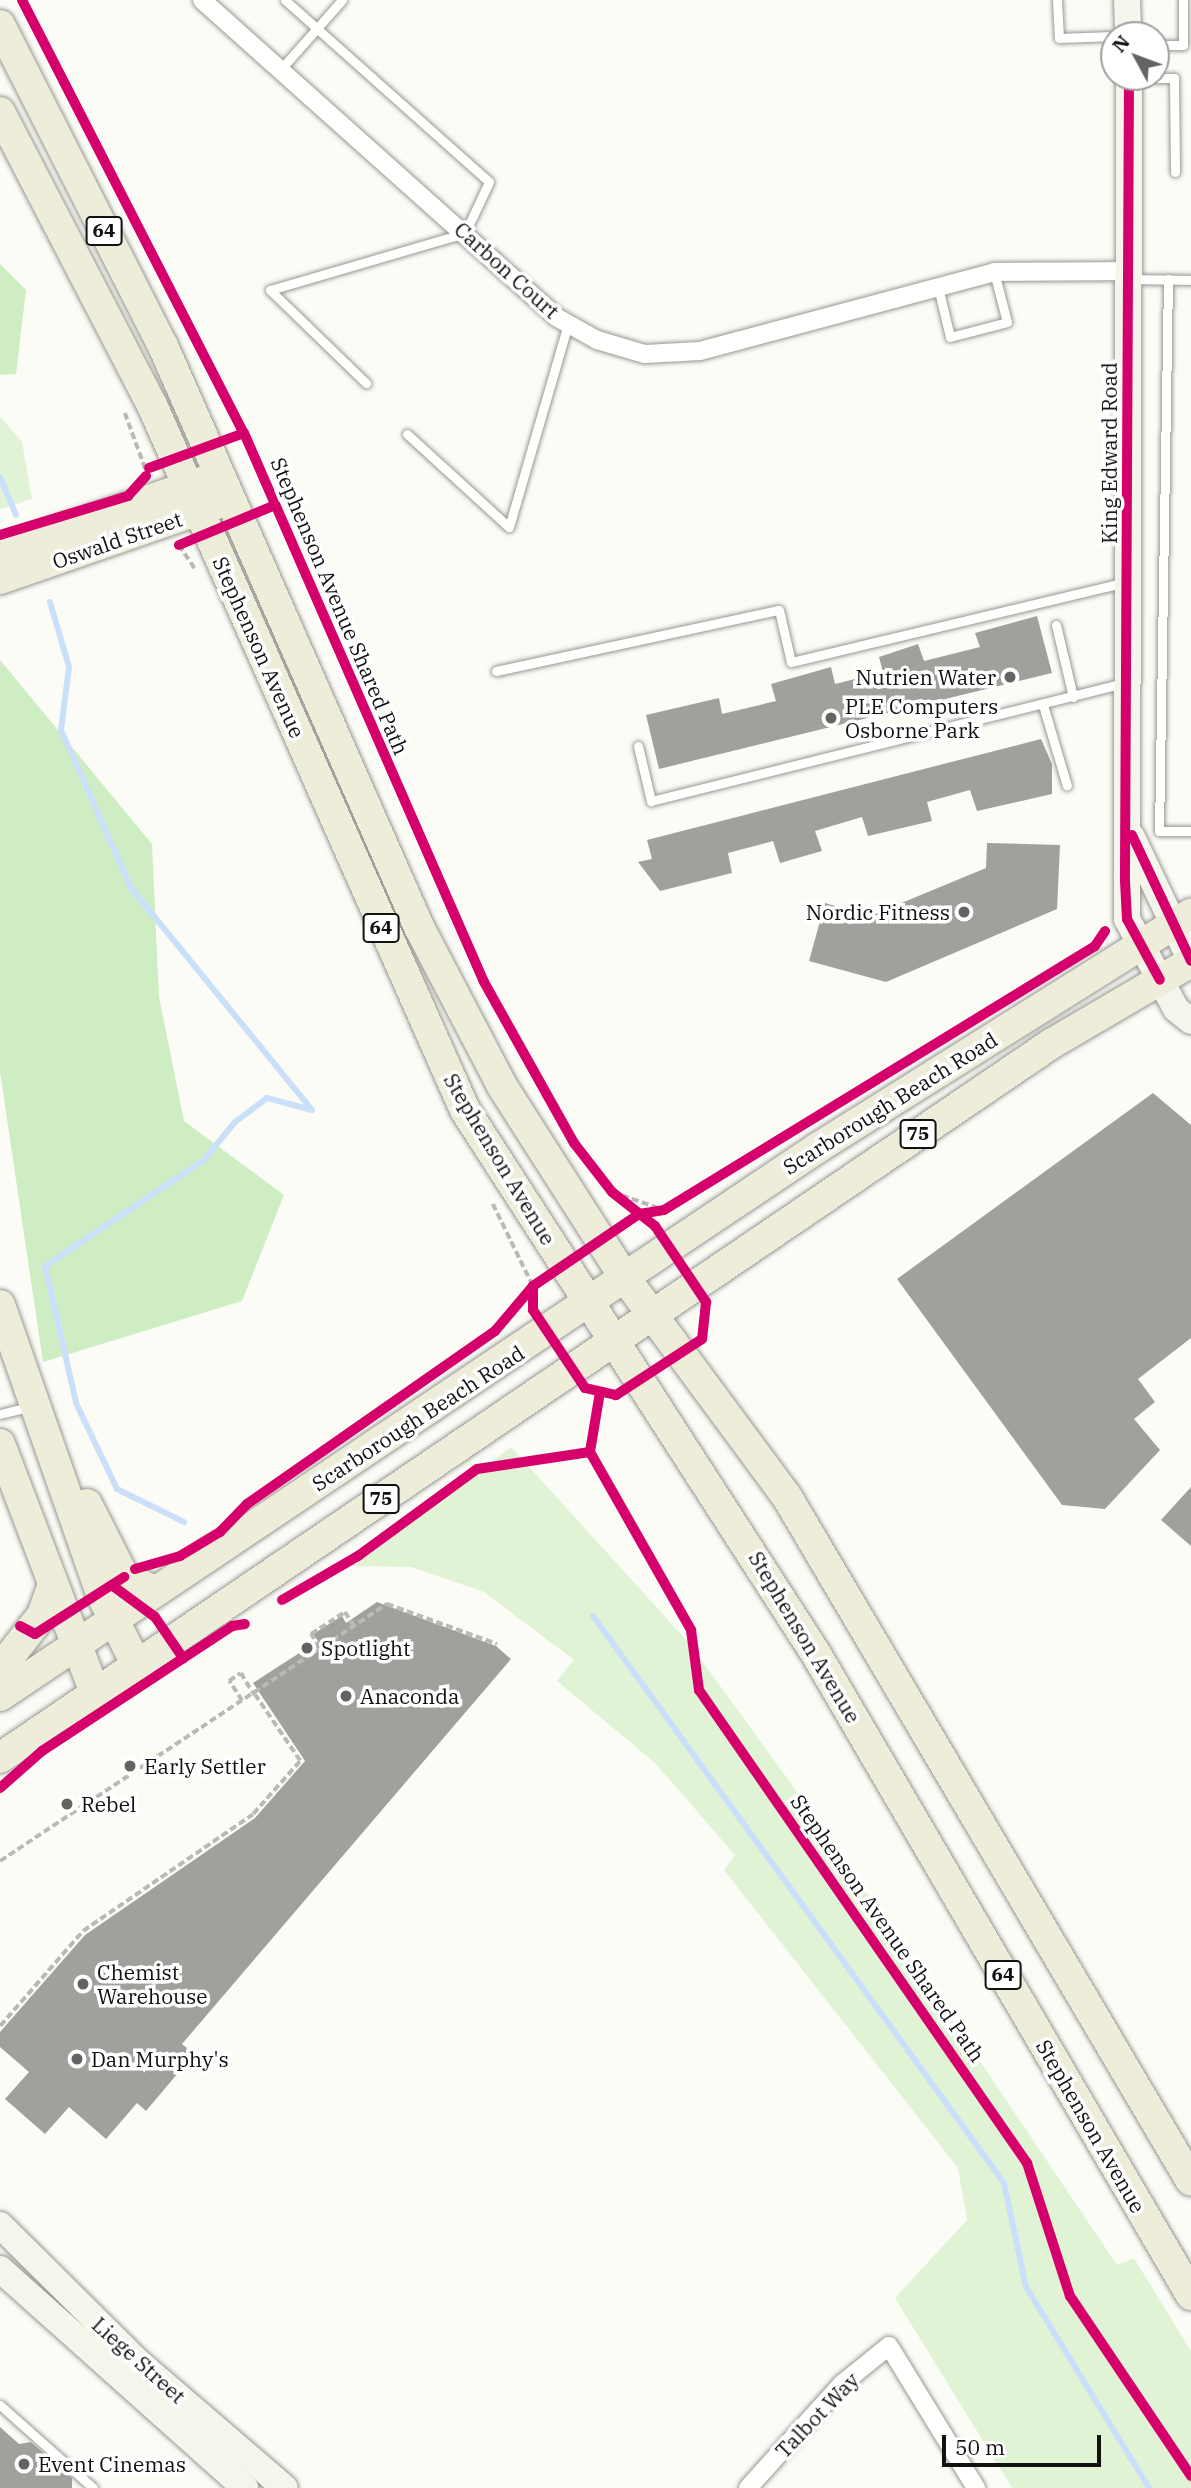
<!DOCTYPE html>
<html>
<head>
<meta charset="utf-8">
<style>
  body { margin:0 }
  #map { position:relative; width:1191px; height:2488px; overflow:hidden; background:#fcfcf7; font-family:"IBM Plex Serif",serif }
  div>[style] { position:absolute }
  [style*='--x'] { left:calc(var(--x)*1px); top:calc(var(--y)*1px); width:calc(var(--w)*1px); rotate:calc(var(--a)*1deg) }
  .green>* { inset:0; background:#e0f4d5 }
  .forest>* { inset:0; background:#ceedc3 }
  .stream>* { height:6px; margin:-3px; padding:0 3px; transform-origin:3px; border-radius:3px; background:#cadffa }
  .building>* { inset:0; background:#a0a09c }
  .path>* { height:3.5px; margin-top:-1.75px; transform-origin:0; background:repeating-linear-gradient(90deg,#b9b9b8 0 7px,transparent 0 10.5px) }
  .roads { filter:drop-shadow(0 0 2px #979795) drop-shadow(0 0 2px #979795) }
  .service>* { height:9px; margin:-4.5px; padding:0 4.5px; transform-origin:4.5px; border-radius:4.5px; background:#fffffe }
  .minor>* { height:18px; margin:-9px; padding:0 9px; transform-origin:9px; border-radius:9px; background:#fffffe }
  .secondary>* { height:26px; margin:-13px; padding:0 13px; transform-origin:13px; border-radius:13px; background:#f5f6eb }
  .primary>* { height:30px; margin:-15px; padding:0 15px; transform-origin:15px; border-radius:15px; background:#eeedda }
  .path-bridge>* { height:3.5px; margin-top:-1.75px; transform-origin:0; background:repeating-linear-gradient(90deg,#b9b9b8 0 7px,transparent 0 10.5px) }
  .cycleway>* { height:10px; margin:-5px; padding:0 5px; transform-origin:5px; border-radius:5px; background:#d6006c }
  .dots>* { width:19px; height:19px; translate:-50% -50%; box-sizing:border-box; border:4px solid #fff; border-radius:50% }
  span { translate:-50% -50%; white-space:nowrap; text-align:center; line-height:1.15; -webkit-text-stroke:7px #fff; paint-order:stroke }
  .shield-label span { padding:2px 5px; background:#fff; border:2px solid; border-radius:5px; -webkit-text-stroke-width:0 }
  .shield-label { font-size:19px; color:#111; font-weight:700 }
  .street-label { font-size:21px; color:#111 }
  .poi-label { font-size:21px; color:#111 }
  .right { translate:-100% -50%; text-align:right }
  .left { translate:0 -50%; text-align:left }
  .north { position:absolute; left:1100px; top:21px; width:70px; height:70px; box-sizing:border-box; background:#fff; border:2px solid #a0a0a0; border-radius:50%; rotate:311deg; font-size:19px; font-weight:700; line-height:28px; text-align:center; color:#111 }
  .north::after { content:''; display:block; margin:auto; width:24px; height:32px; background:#636362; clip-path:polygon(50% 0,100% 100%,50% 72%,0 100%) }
  .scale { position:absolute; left:942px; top:2435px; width:159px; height:32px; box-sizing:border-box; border:4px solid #111; border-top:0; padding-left:9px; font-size:21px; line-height:24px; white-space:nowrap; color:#111; -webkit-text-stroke:5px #fff; paint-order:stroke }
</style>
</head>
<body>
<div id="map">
  <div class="green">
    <i style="clip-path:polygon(0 416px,22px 442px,32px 499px,0 509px)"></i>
    <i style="clip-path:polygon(511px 1447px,689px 1643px,819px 1822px,1117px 2265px,1134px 2258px,1191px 2351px,1191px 2488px,1012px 2488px,895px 2298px,967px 2220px,958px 2168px,724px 1870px,735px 1855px,655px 1763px,557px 1681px,574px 1660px,484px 1592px,411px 1567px,353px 1566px)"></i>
  </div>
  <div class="forest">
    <i style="clip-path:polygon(0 264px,26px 290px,16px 374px,0 375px)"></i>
    <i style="clip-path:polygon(0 660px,152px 844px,159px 997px,184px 1121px,284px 1195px,242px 1301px,43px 1362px,0 1072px)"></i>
  </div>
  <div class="stream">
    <i style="--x:0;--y:477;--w:41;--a:67.2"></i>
    <i style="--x:50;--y:602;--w:68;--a:73.7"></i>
    <i style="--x:69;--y:667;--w:64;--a:97.2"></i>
    <i style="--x:61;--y:730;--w:173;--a:66.1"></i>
    <i style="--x:131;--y:888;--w:286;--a:50.8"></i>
    <i style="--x:312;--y:1110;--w:47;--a:-165.1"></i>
    <i style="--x:267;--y:1098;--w:40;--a:143"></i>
    <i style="--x:235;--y:1122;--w:49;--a:129.2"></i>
    <i style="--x:204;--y:1160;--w:191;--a:146.3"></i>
    <i style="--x:45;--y:1266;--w:140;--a:77.2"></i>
    <i style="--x:76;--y:1403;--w:95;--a:64.5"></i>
    <i style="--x:117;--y:1489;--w:75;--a:26.2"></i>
    <i style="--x:593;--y:1616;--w:700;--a:54.06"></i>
    <i style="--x:1004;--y:2183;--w:106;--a:78.1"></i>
    <i style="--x:1026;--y:2287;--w:236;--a:58.5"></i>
  </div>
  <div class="building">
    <i style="clip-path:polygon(1037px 616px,1052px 673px,659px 769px,646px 715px,719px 698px,722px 714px,776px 701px,771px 684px,831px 667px,835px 684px,883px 672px,879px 657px,918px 644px,924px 661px,980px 647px,975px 633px)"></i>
    <i style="clip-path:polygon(1041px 739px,1052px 764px,1052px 794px,977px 811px,970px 790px,927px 802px,932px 821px,868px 836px,862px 817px,815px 831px,822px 851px,780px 863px,773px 841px,728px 853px,732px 873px,660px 891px,638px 862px,652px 859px,647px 840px)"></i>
    <i style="clip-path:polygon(987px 843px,1060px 845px,1057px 909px,886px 982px,809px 961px,825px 903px,870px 916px,986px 868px)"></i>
    <i style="clip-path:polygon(1153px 1093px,1191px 1125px,1191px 1338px,1138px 1379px,1155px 1402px,1134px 1419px,1160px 1450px,1105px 1509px,1062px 1505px,897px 1279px)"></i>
    <i style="clip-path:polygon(1191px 1487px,1191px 1546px,1161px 1520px)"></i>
    <i style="clip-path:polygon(377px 1602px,496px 1646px,511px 1659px,182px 2044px,194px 2054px,146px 2111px,137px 2103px,106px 2139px,69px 2107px,45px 2134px,5px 2099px,29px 2072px,0 2047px,0 2032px,85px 1935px,255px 1818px,305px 1761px,253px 1683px,318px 1641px,313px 1634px,342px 1616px,346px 1623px)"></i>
    <i style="clip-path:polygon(0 2427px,19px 2444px,31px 2442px,72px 2478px,72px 2488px,0 2488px)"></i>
  </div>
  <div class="path">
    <i style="--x:125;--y:413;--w:64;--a:69.9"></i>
    <i style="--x:179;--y:545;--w:30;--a:56"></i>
    <i style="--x:612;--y:1192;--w:55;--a:19.1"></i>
    <i style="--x:493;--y:1204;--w:91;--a:64"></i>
    <i style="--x:320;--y:1648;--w:17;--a:-123"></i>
    <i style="--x:311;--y:1634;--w:31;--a:-33"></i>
    <i style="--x:337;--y:1617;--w:9;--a:-32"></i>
    <i style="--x:345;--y:1612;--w:17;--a:57"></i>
    <i style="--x:242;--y:1701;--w:24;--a:-123"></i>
    <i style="--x:229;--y:1681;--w:14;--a:-34"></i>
    <i style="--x:241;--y:1673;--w:21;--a:59"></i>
    <i style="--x:0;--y:1861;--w:465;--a:-33.6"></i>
    <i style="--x:387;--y:1604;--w:117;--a:20"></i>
    <i style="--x:0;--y:2026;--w:126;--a:-48.9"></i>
    <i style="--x:83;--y:1931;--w:206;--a:-34.5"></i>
    <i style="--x:253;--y:1814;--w:71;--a:-48.4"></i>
    <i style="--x:300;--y:1761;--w:80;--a:-124.3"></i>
  </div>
  <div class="roads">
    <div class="service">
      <i style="--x:285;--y:0;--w:273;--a:41.7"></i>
      <i style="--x:489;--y:182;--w:56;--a:115.2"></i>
      <i style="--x:465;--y:233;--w:203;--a:163.7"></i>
      <i style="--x:270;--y:290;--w:134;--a:44.1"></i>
      <i style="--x:1057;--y:0;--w:38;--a:87"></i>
      <i style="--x:1059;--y:38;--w:55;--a:-2.1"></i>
      <i style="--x:1156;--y:45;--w:27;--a:0"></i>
      <i style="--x:1183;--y:45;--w:45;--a:-90"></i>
      <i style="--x:281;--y:69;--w:92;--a:-48.5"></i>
      <i style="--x:1131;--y:78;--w:43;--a:0"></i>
      <i style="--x:1174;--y:78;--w:94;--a:89.4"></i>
      <i style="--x:1130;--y:279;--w:61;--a:0.9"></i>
      <i style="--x:1168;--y:279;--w:552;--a:90.93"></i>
      <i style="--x:1159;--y:831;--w:32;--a:0"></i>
      <i style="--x:938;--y:287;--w:51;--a:76.5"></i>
      <i style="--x:950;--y:337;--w:59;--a:-14.7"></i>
      <i style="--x:1007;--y:322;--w:52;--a:-104.6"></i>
      <i style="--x:407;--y:434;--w:138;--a:42.4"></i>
      <i style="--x:509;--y:527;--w:211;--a:-73.8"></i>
      <i style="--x:1056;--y:625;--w:74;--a:76.7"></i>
      <i style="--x:496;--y:671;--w:289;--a:-12.2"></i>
      <i style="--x:779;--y:610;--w:53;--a:77"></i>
      <i style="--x:791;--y:662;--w:344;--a:-13.4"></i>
      <i style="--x:1043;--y:705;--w:84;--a:73.5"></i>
      <i style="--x:638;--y:746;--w:57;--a:76.7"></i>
      <i style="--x:651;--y:801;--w:487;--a:-14"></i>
      <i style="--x:0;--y:1414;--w:33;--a:-14"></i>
      <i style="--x:0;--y:2405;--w:125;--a:41.7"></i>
    </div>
    <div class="minor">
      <i style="--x:202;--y:0;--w:475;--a:41.8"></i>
      <i style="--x:556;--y:317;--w:47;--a:29.3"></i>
      <i style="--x:597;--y:340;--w:50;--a:16.3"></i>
      <i style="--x:645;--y:354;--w:55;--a:-3.1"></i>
      <i style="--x:700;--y:351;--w:304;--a:-15"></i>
      <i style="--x:994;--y:272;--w:134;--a:-0.4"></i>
      <i style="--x:748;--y:2488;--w:140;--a:-47.9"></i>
      <i style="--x:842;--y:2384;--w:60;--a:-39"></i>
      <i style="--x:889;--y:2346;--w:167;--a:58.5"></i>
    </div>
    <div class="secondary">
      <i style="--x:1127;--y:0;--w:35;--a:88"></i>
      <i style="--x:1129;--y:77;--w:842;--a:90.14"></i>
      <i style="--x:1127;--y:919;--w:102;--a:61.4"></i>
      <i style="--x:1176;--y:1009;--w:19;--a:39"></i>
      <i style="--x:1132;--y:837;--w:137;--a:64.6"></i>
      <i style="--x:0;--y:2225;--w:192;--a:44.8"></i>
      <i style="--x:136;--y:2360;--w:196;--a:40.7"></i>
      <i style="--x:0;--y:2269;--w:329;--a:41.8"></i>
    </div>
    <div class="primary">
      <i style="--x:0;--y:25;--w:360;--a:63.1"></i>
      <i style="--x:163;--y:346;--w:635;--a:66.22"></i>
      <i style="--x:419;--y:927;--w:179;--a:62.4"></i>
      <i style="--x:502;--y:1086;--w:228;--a:57.4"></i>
      <i style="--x:625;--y:1278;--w:272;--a:53.5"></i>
      <i style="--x:787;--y:1497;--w:794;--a:59.43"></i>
      <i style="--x:0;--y:112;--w:330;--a:62.6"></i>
      <i style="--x:152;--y:405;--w:771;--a:66.06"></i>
      <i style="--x:465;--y:1110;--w:647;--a:57.17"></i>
      <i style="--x:816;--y:1654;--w:743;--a:59.67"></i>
      <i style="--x:0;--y:551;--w:217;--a:-18.9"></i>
      <i style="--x:0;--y:579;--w:230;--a:-19.1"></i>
      <i style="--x:0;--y:1305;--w:306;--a:70.7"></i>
      <i style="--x:101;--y:1594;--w:80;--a:63.4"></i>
      <i style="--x:0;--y:1444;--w:267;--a:69.1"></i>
      <i style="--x:87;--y:1504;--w:82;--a:63.1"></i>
      <i style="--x:124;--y:1577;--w:34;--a:24"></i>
      <i style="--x:0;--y:1669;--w:68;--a:-52.1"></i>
      <i style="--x:42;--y:1615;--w:27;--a:-70"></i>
      <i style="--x:0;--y:1696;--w:986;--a:-33.84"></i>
      <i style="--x:819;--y:1147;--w:439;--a:-32.1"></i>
      <i style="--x:0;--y:1758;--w:1271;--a:-34.19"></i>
      <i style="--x:1051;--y:1044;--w:162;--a:-30.4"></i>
    </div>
  </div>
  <div class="path-bridge">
    <i style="--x:252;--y:1691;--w:5;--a:53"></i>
  </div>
  <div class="cycleway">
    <i style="--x:22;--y:0;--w:487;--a:62.9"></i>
    <i style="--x:244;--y:433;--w:599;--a:66.39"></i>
    <i style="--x:484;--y:982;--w:184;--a:60.8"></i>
    <i style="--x:574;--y:1143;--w:62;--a:52.2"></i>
    <i style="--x:612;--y:1192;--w:55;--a:38.3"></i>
    <i style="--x:655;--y:1226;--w:92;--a:56.1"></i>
    <i style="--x:706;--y:1302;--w:37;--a:96"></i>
    <i style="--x:702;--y:1339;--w:103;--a:146.9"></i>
    <i style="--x:616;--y:1395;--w:32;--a:-167"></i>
    <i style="--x:585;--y:1388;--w:94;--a:-123.7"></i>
    <i style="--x:533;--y:1310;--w:24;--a:-90"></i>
    <i style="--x:1129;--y:77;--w:804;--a:90.29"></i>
    <i style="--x:1125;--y:881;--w:38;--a:87"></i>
    <i style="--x:1127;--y:919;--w:69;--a:61.6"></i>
    <i style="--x:149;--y:468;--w:101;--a:-20.2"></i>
    <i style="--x:0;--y:535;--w:134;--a:-16.9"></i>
    <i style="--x:128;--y:496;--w:27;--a:-48"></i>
    <i style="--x:179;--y:545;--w:104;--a:-22.6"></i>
    <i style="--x:1132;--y:835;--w:139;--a:64.9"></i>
    <i style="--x:600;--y:1392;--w:61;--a:99.5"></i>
    <i style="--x:590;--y:1452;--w:205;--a:60.4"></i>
    <i style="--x:691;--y:1630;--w:61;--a:82.4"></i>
    <i style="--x:699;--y:1690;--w:576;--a:55.26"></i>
    <i style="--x:1027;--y:2163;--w:140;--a:72.1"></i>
    <i style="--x:1070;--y:2296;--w:217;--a:56.1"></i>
    <i style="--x:135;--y:1569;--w:47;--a:-16.1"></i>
    <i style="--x:180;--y:1556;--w:47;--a:-31"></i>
    <i style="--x:220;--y:1532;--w:39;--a:-46"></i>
    <i style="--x:247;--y:1504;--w:302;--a:-34.9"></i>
    <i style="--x:495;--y:1331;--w:59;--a:-49.8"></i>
    <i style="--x:533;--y:1286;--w:128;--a:-34.2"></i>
    <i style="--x:639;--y:1214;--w:25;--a:-9"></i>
    <i style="--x:664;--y:1210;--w:505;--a:-31.49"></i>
    <i style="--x:1095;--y:946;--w:18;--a:-56"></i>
    <i style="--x:113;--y:1586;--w:52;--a:36.4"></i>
    <i style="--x:155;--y:1617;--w:50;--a:55.7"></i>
    <i style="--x:282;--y:1600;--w:88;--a:-30.1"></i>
    <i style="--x:358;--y:1556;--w:147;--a:-36.2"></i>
    <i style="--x:477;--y:1469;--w:114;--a:-8.6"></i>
    <i style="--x:20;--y:1626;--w:17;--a:28"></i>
    <i style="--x:35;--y:1634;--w:106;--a:-32.6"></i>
    <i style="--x:0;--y:1788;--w:56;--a:-41.4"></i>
    <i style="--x:42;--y:1751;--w:227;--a:-33.3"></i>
    <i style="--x:232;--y:1626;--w:13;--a:-9"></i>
  </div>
  <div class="dots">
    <i style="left:1010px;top:677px;background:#636362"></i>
    <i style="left:831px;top:718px;background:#636362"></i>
    <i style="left:964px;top:912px;background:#636362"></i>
    <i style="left:307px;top:1648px;background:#636362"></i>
    <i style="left:346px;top:1696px;background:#636362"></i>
    <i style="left:130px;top:1766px;background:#636362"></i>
    <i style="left:67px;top:1804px;background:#636362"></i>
    <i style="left:83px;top:1984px;background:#636362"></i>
    <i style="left:77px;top:2059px;background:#636362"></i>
    <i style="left:24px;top:2464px;background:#636362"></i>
  </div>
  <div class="shield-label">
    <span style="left:104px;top:231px">64</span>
    <span style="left:381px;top:928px">64</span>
    <span style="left:918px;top:1134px">75</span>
    <span style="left:381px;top:1499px">75</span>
    <span style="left:1003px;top:1975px">64</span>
  </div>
  <div class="street-label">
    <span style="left:507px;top:270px;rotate:42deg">Carbon Court</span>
    <span style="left:1109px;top:453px;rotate:-90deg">King Edward Road</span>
    <span style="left:117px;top:540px;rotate:-19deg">Oswald Street</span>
    <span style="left:340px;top:606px;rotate:67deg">Stephenson Avenue Shared Path</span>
    <span style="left:259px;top:647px;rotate:66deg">Stephenson Avenue</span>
    <span style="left:890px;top:1103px;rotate:-32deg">Scarborough Beach Road</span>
    <span style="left:500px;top:1159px;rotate:59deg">Stephenson Avenue</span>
    <span style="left:418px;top:1418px;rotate:-33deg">Scarborough Beach Road</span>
    <span style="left:805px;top:1637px;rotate:59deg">Stephenson Avenue</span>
    <span style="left:888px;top:1928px;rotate:55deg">Stephenson Avenue Shared Path</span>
    <span style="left:1091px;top:2126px;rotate:60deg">Stephenson Avenue</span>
    <span style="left:139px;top:2360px;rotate:42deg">Liege Street</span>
    <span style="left:817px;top:2415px;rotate:-46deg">Talbot Way</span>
  </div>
  <div class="poi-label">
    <span class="right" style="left:996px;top:677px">Nutrien Water</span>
    <span class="left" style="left:845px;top:718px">PLE Computers<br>Osborne Park</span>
    <span class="right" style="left:950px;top:912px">Nordic Fitness</span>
    <span class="left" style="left:321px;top:1648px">Spotlight</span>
    <span class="left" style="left:360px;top:1696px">Anaconda</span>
    <span class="left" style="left:144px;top:1766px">Early Settler</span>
    <span class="left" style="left:81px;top:1804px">Rebel</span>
    <span class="left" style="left:97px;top:1984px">Chemist<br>Warehouse</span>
    <span class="left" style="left:91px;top:2059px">Dan Murphy's</span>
    <span class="left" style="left:38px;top:2464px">Event Cinemas</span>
  </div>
  <div class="north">N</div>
  <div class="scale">50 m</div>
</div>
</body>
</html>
